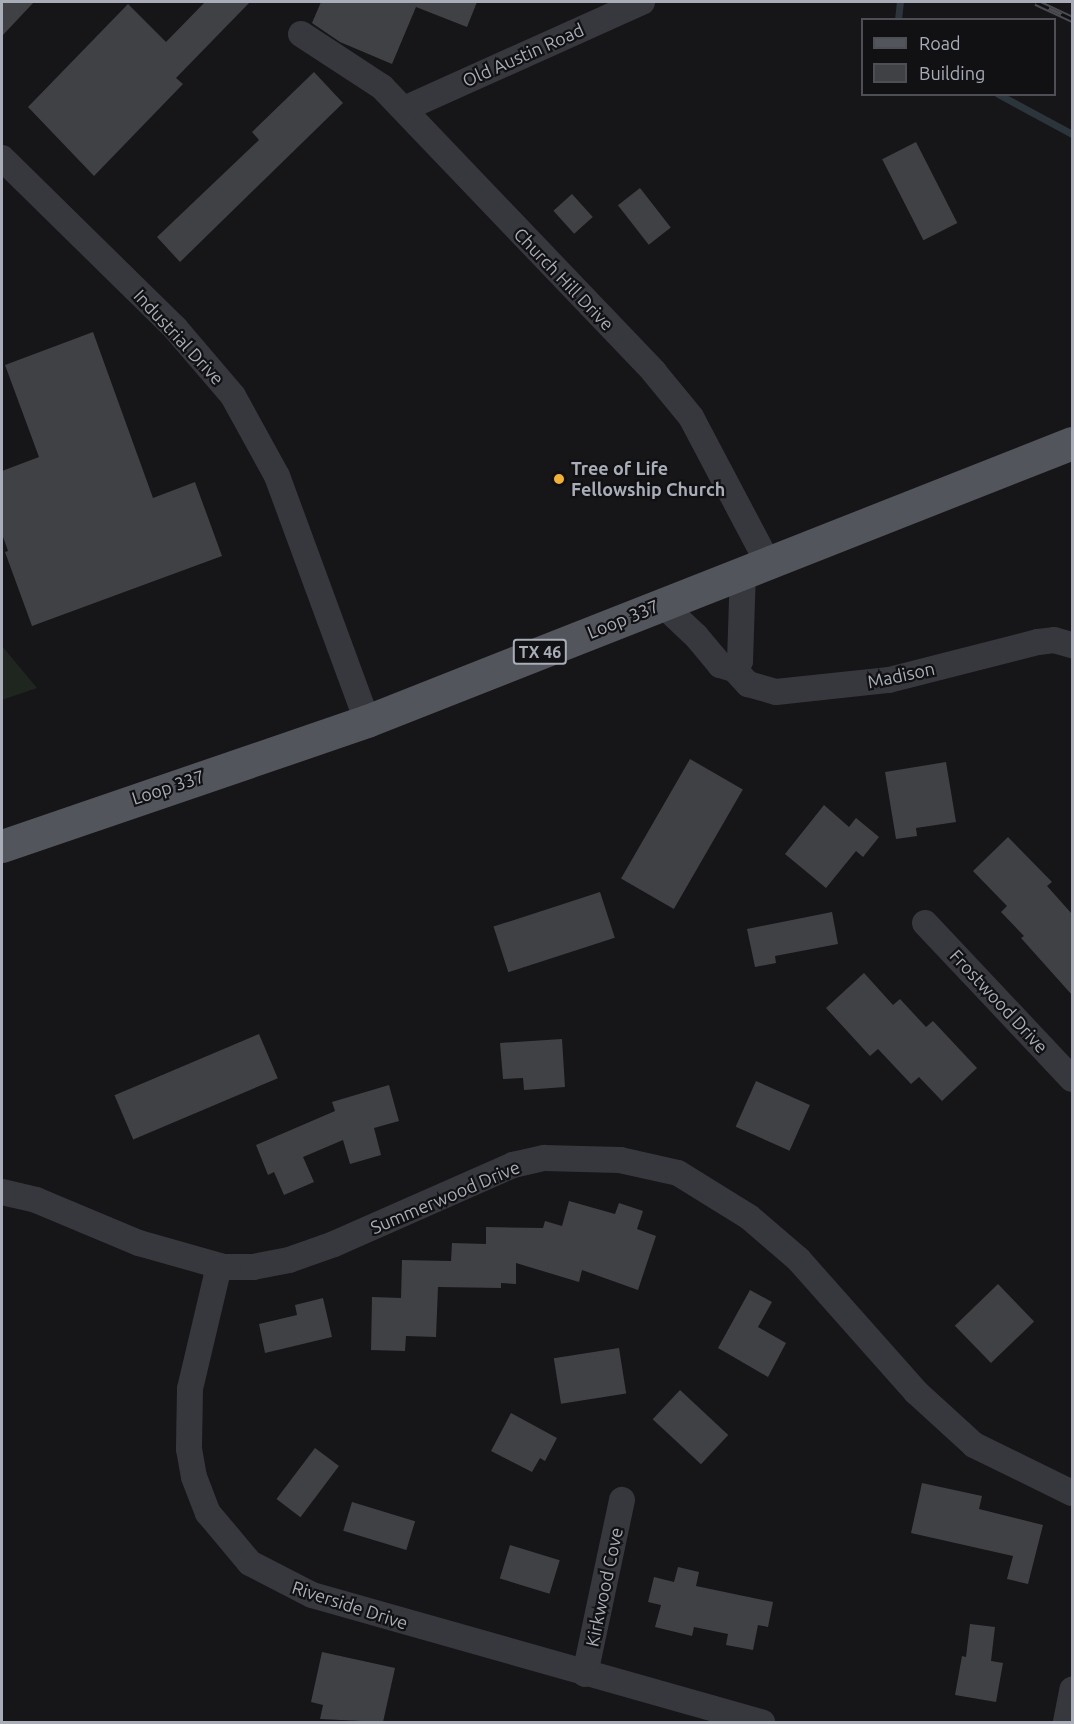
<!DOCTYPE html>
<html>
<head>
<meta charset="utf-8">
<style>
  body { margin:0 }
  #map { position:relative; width:1074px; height:1724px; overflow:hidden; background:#161618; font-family:Ubuntu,sans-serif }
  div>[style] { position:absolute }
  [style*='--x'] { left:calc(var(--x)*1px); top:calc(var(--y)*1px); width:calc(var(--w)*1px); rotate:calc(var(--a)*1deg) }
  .green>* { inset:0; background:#1e261f }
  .stream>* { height:7px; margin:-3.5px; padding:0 3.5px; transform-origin:3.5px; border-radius:3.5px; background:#2c353c }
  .building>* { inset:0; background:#404145; transform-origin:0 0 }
  .street>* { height:26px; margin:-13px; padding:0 13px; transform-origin:13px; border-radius:13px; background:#37383d }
  .primary>* { height:33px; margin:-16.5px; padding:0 16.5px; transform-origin:16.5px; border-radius:16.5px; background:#53555c }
  .rail>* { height:7px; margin-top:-3.5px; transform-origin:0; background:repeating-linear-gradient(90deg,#111113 0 14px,#4a4c52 0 28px); box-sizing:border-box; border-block:2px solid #4a4c52 }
  .dots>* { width:16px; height:16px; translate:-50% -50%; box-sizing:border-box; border:3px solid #111113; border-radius:50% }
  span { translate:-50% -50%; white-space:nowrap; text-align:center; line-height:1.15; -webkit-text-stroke:4.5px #111113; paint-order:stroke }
  .shield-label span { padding:2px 4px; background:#111113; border:2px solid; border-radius:4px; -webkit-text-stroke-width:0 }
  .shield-label { font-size:16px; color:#a8adb8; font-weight:700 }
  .street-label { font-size:18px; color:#a8adb8 }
  .poi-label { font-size:18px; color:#a8adb8; font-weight:700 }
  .left { translate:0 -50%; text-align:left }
  .frame { position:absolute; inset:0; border:3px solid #a8adb8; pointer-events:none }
  .legend { position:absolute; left:861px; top:18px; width:195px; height:78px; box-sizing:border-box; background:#111113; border:2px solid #4d4f55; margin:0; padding:8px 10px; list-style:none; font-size:18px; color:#a8adb8 }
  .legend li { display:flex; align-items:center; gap:12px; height:30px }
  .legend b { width:30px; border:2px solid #4d4f55 }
</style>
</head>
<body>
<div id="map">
  <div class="green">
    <i style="clip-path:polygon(2px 646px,37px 688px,2px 700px)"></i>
  </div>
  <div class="stream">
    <i style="--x:898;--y:20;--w:18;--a:-84"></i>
    <i style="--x:998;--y:94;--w:84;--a:28.4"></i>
  </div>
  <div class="building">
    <i style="clip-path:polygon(2px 2px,34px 2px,2px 36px)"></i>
    <i style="clip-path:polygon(205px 2px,250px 2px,176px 78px,183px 84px,94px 176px,28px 107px,128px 4px,166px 42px)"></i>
    <i style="clip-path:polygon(321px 2px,477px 2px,467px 27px,416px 7px,392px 64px,340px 42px,312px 23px)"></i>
    <i style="clip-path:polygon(314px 72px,343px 103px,180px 262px,157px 237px,259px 140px,252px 132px)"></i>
    <i style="left:916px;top:142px;width:91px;height:38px;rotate:63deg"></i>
    <i style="left:640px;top:188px;width:50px;height:28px;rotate:52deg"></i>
    <i style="left:572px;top:194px;width:31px;height:25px;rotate:48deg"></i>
    <i style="clip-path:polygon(93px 332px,153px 498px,195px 482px,222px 556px,32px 626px,5px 552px,8px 551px,2px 534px,2px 471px,39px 457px,5px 365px)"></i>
    <i style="left:690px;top:759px;width:61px;height:138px;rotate:30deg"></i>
    <i style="clip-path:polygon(946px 762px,956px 822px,916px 828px,917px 836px,896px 839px,885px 772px)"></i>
    <i style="clip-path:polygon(824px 805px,849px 827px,856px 818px,879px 837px,863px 857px,856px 851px,826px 888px,785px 854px)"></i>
    <i style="clip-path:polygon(1008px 837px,1052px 882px,1047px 886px,1072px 914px,1072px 995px,1021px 938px,1024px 936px,1001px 912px,1007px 906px,973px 871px)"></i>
    <i style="left:600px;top:892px;width:48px;height:112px;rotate:72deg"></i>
    <i style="clip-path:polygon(832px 912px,838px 944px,775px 956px,776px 963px,755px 967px,747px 929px)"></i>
    <i style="clip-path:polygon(864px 973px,893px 1005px,900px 999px,926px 1027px,933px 1021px,977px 1068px,942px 1101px,919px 1077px,911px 1084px,878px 1049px,870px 1056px,826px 1008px)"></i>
    <i style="left:259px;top:1034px;width:48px;height:157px;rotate:67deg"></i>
    <i style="clip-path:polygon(562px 1039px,565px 1087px,524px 1090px,523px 1078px,503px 1079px,500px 1043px)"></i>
    <i style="left:756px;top:1081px;width:59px;height:50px;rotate:24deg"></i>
    <i style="clip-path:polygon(389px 1085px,399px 1121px,374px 1128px,381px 1155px,350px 1164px,343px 1140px,303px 1157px,314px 1182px,284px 1195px,274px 1172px,268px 1175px,256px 1145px,335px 1111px,332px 1102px)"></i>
    <i style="clip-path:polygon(569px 1201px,615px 1214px,619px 1203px,643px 1211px,637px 1229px,656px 1236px,638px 1290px,582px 1270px,579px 1282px,516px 1263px,516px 1284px,501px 1283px,501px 1288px,438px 1287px,436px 1337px,406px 1336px,405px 1351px,371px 1350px,372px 1297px,401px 1298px,402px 1260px,451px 1261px,452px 1243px,486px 1244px,486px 1227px,543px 1228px,545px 1221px,562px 1226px)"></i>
    <i style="left:998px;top:1284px;width:52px;height:60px;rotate:46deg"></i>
    <i style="clip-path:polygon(750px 1290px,772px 1302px,758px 1327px,786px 1343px,768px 1377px,718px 1348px)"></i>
    <i style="clip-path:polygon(323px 1298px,332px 1337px,265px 1353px,259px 1324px,297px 1315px,295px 1305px)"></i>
    <i style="left:619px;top:1348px;width:46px;height:66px;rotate:81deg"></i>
    <i style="left:680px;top:1390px;width:66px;height:40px;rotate:43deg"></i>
    <i style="clip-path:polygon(511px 1413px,557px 1438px,545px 1461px,540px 1458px,532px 1472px,491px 1451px)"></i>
    <i style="left:315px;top:1448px;width:30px;height:64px;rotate:37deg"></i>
    <i style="clip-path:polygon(922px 1483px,982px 1496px,979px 1509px,1043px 1525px,1028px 1584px,1007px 1579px,1013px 1556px,911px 1533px)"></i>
    <i style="left:352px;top:1502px;width:66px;height:30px;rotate:17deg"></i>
    <i style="left:510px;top:1545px;width:52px;height:35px;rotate:17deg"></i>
    <i style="clip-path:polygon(678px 1567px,699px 1572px,696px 1586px,773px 1602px,768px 1627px,758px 1625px,753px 1650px,726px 1645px,728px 1634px,694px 1627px,692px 1636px,655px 1627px,661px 1605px,648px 1602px,654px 1577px,674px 1582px)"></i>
    <i style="clip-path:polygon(970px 1624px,995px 1627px,991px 1661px,1003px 1663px,996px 1702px,955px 1695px,962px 1656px,966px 1657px)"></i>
    <i style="clip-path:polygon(322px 1652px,395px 1668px,383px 1722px,320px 1719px,323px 1705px,311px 1702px)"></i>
  </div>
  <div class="street">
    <i style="--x:301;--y:34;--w:97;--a:33.2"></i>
    <i style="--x:382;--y:87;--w:394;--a:46.3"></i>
    <i style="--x:654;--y:372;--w:58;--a:50.6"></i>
    <i style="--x:691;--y:417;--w:163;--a:62.2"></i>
    <i style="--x:404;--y:109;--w:261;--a:-24.2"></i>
    <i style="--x:2;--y:158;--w:243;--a:44.5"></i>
    <i style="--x:175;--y:328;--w:89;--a:49.5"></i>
    <i style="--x:233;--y:396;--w:91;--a:61.2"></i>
    <i style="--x:277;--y:476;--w:261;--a:69.8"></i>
    <i style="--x:661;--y:603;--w:48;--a:43.3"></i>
    <i style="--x:696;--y:636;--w:38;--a:50"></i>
    <i style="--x:720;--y:665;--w:15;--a:16"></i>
    <i style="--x:734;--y:669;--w:21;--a:47"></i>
    <i style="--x:748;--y:684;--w:29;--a:16"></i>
    <i style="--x:776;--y:692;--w:114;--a:-6.1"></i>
    <i style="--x:889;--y:680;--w:154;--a:-14.3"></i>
    <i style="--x:1038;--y:642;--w:16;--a:-7"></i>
    <i style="--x:1054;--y:640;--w:19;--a:16"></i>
    <i style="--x:734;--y:669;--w:10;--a:-53"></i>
    <i style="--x:740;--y:661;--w:89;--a:-88.1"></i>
    <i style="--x:925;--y:923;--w:214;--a:46.7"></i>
    <i style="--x:2;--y:1192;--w:35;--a:13"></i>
    <i style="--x:36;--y:1200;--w:112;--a:22.7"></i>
    <i style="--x:139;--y:1243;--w:88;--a:15.8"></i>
    <i style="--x:224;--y:1267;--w:29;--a:0"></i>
    <i style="--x:253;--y:1267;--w:37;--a:-11"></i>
    <i style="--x:289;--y:1260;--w:48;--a:-19.6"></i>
    <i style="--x:334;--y:1244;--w:196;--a:-23.8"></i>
    <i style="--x:513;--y:1165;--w:32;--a:-13"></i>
    <i style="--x:544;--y:1158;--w:76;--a:1.5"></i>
    <i style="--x:620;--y:1160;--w:59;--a:12.6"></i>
    <i style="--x:678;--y:1173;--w:84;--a:31.8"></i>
    <i style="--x:749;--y:1217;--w:65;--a:40.6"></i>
    <i style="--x:798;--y:1259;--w:178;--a:48.4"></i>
    <i style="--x:916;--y:1392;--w:79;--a:42.4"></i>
    <i style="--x:974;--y:1445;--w:109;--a:26.1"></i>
    <i style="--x:219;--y:1266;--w:126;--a:103.3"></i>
    <i style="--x:190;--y:1389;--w:60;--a:91"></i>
    <i style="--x:189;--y:1449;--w:28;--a:80"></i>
    <i style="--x:194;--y:1477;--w:39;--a:69"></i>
    <i style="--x:208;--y:1513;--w:65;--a:50"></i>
    <i style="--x:250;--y:1563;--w:70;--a:27.3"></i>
    <i style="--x:312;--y:1595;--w:468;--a:15.8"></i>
    <i style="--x:585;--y:1674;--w:178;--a:-78"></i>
    <i style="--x:1066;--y:1722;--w:33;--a:-79"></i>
  </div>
  <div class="primary">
    <i style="--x:2;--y:846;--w:386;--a:-18.9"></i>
    <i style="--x:367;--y:721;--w:758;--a:-21.52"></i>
  </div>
  <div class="rail">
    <i style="--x:1036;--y:2;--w:40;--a:25"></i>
  </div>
  <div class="dots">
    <i style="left:559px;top:479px;background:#f2b134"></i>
  </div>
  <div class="shield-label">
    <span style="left:540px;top:652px">TX 46</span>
  </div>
  <div class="street-label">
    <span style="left:523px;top:55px;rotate:-24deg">Old Austin Road</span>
    <span style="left:564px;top:279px;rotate:46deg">Church Hill Drive</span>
    <span style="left:179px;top:337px;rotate:47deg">Industrial Drive</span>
    <span style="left:623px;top:619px;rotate:-22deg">Loop 337</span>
    <span style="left:901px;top:675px;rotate:-12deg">Madison</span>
    <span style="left:168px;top:787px;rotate:-18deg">Loop 337</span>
    <span style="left:999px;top:1001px;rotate:47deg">Frostwood Drive</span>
    <span style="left:445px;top:1197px;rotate:-23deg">Summerwood Drive</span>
    <span style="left:604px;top:1587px;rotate:-78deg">Kirkwood Cove</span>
    <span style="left:350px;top:1605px;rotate:18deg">Riverside Drive</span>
  </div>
  <div class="poi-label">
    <span class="left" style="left:571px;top:479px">Tree of Life<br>Fellowship Church</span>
  </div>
  <div class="frame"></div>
  <ul class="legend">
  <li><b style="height:8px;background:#53555c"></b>Road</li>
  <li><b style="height:16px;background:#404145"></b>Building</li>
  </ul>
</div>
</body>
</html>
